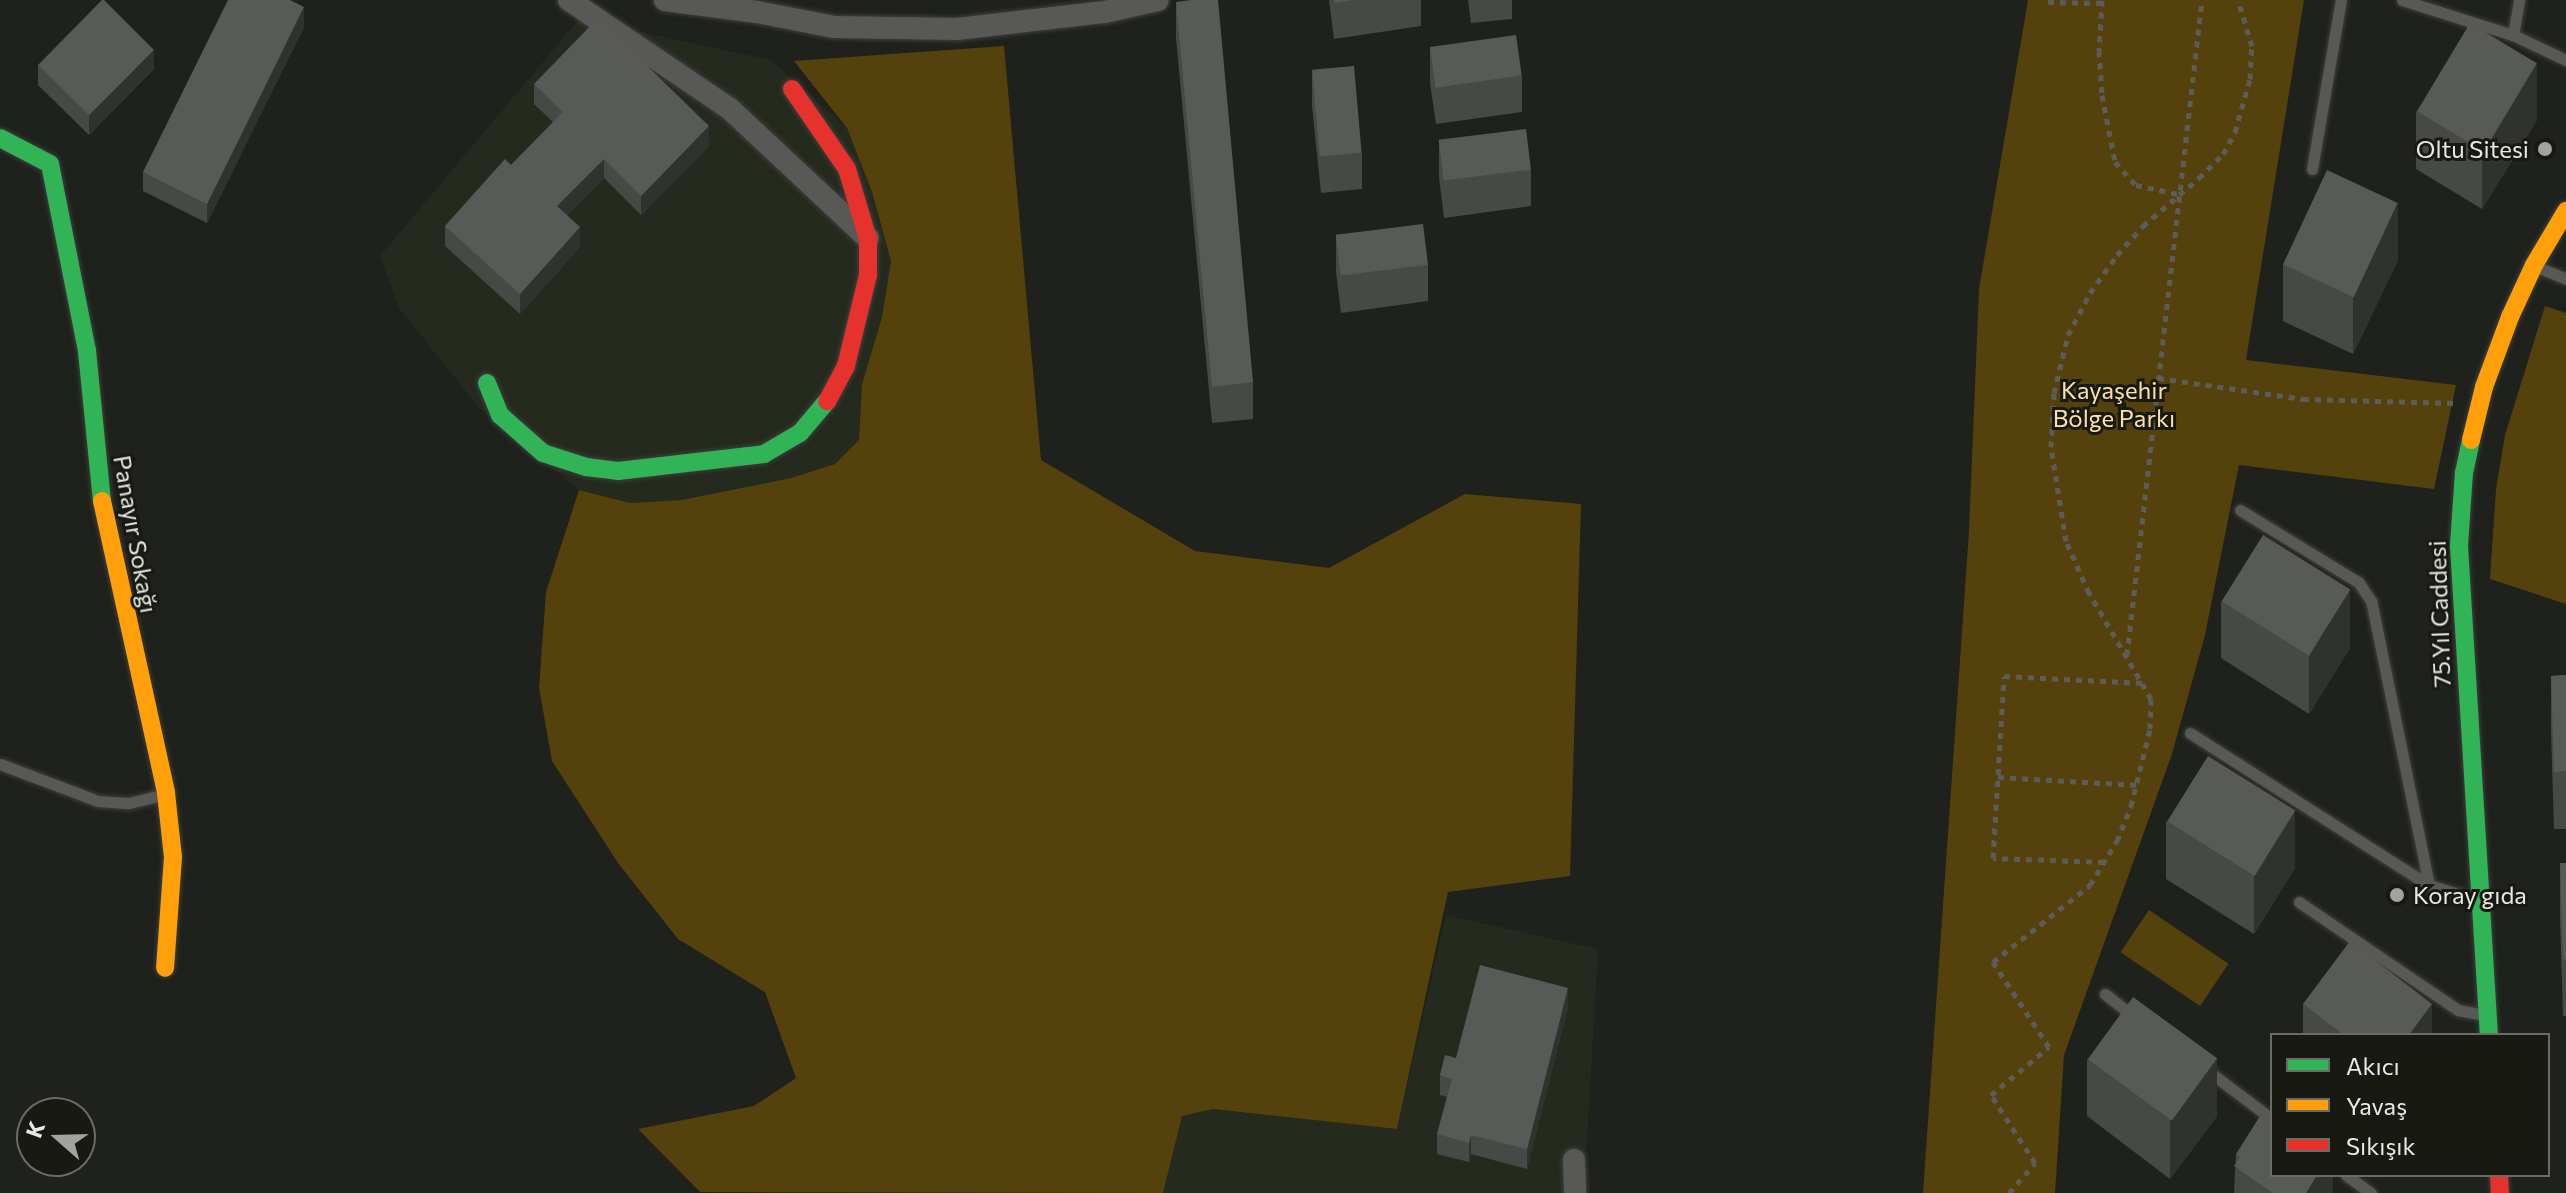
<!DOCTYPE html>
<html>
<head>
<meta charset="utf-8">
<style>
  body { margin:0 }
  #map { position:relative; width:2566px; height:1193px; overflow:hidden; background:#1f211d; font-family:Commissioner,sans-serif }
  div>[style] { position:absolute }
  [style*='--x'] { left:calc(var(--x)*1px); top:calc(var(--y)*1px); width:calc(var(--w)*1px); rotate:calc(var(--a)*1deg) }
  .built>* { inset:0; background:#252a1e }
  .green>* { inset:0; background:#55410b; transform-origin:0 0 }
  .path>* { height:5px; margin-top:-2.5px; transform-origin:0; background:repeating-linear-gradient(90deg,#5c5d5b 0 6px,transparent 0 12px) }
  .roads { filter:drop-shadow(0 0 2px #3d3f3b) drop-shadow(0 0 2px #3d3f3b) }
  .lane>* { height:11px; margin:-5.5px; padding:0 5.5px; transform-origin:5.5px; border-radius:5.5px; background:#585956 }
  .street>* { height:22px; margin:-11px; padding:0 11px; transform-origin:11px; border-radius:11px; background:#585956 }
  .fast>* { height:18px; margin:-9px; padding:0 9px; transform-origin:9px; border-radius:9px; background:#30b455 }
  .slow>* { height:18px; margin:-9px; padding:0 9px; transform-origin:9px; border-radius:9px; background:#ff9f0a }
  .jam>* { height:18px; margin:-9px; padding:0 9px; transform-origin:9px; border-radius:9px; background:#e5322d }
  .wall>* { inset:0; background:#474946 }
  .shaded-wall>* { inset:0; background:#30322e }
  .building>* { inset:0; background:#585a57; transform-origin:0 0 }
  .dots>* { width:22px; height:22px; translate:-50% -50%; box-sizing:border-box; border:4px solid #171912; border-radius:50% }
  span { translate:-50% -50%; white-space:nowrap; text-align:center; line-height:1.15; -webkit-text-stroke:6px #171912; paint-order:stroke }
  .poi-label { font-size:24px; color:#e7e9e4 }
  .right { translate:-100% -50%; text-align:right }
  .left { translate:0 -50%; text-align:left }
  .park-label { font-size:24px; color:#fce0a8 }
  .street-label { font-size:24px; color:#e7e9e4 }
  .legend { position:absolute; left:2270px; top:1033px; width:280px; height:144px; box-sizing:border-box; background:#171912; border:2px solid #6a6c66; margin:0; padding:10px 14px; list-style:none; font-size:24px; color:#e7e9e4 }
  .legend li { display:flex; align-items:center; gap:16px; height:40px }
  .legend b { width:40px; border:2px solid #6a6c66 }
  .north { position:absolute; left:16px; top:1097px; width:80px; height:80px; box-sizing:border-box; background:#171912; border:2px solid #6a6c66; border-radius:50%; rotate:290deg; font-size:22px; font-weight:700; line-height:32px; text-align:center; color:#e7e9e4 }
  .north::after { content:''; display:block; margin:auto; width:28px; height:36px; background:#a1a39e; clip-path:polygon(50% 0,100% 100%,50% 72%,0 100%) }
</style>
</head>
<body>
<div id="map">
  <div class="built">
    <i style="clip-path:polygon(579px 19px,771px 60px,847px 128px,872px 192px,891px 261px,882px 317px,862px 384px,859px 440px,835px 464px,791px 478px,681px 500px,630px 503px,579px 490px,480px 409px,399px 308px,380px 256px)"></i>
    <i style="clip-path:polygon(1446px 915px,1598px 949px,1584px 1193px,1163px 1193px,1181px 1116px,1213px 1109px,1397px 1129px)"></i>
  </div>
  <div class="green">
    <i style="clip-path:polygon(2028px 0,2304px 0,2246px 360px,2456px 385px,2434px 489px,2239px 465px,2205px 635px,2172px 754px,2064px 1055px,2055px 1193px,1923px 1193px,1969px 531px,1979px 289px)"></i>
    <i style="clip-path:polygon(1004px 46px,1041px 460px,1195px 551px,1329px 568px,1465px 494px,1581px 504px,1570px 876px,1448px 892px,1397px 1129px,1213px 1109px,1182px 1116px,1163px 1193px,700px 1192px,638px 1129px,754px 1106px,796px 1078px,765px 992px,678px 939px,618px 863px,552px 761px,539px 688px,546px 592px,579px 490px,630px 503px,681px 500px,791px 478px,835px 464px,859px 440px,862px 384px,882px 317px,891px 261px,872px 192px,847px 128px,794px 61px)"></i>
    <i style="clip-path:polygon(2545px 306px,2566px 313px,2566px 604px,2490px 579px,2496px 489px,2505px 435px)"></i>
    <i style="left:2149px;top:910px;width:96px;height:51px;rotate:34deg"></i>
  </div>
  <div class="path">
    <i style="--x:2102;--y:0;--w:51;--a:93.4"></i>
    <i style="--x:2099;--y:51;--w:44;--a:86.1"></i>
    <i style="--x:2102;--y:95;--w:68;--a:79"></i>
    <i style="--x:2115;--y:162;--w:31;--a:48"></i>
    <i style="--x:2136;--y:185;--w:43;--a:12.1"></i>
    <i style="--x:2048;--y:2;--w:54;--a:1.1"></i>
    <i style="--x:2158;--y:378;--w:147;--a:8.2"></i>
    <i style="--x:2303;--y:399;--w:152;--a:1.5"></i>
    <i style="--x:2127;--y:655;--w:659;--a:-83.47"></i>
    <i style="--x:1998;--y:777;--w:140;--a:3.3"></i>
    <i style="--x:2104;--y:862;--w:111;--a:-177.9"></i>
    <i style="--x:1993;--y:858;--w:182;--a:-86.5"></i>
    <i style="--x:2004;--y:676;--w:140;--a:2.9"></i>
    <i style="--x:2009;--y:1193;--w:40;--a:-49"></i>
    <i style="--x:2035;--y:1163;--w:81;--a:-122.9"></i>
    <i style="--x:1991;--y:1095;--w:75;--a:-39.6"></i>
    <i style="--x:2049;--y:1047;--w:102;--a:-123.4"></i>
    <i style="--x:1993;--y:962;--w:124;--a:-38.4"></i>
    <i style="--x:2090;--y:885;--w:52;--a:-58.5"></i>
    <i style="--x:2117;--y:841;--w:38;--a:-68"></i>
    <i style="--x:2131;--y:806;--w:79;--a:-76.1"></i>
    <i style="--x:2150;--y:729;--w:30;--a:-88"></i>
    <i style="--x:2151;--y:699;--w:123;--a:-120.3"></i>
    <i style="--x:2089;--y:593;--w:57;--a:-113.9"></i>
    <i style="--x:2066;--y:541;--w:95;--a:-99.1"></i>
    <i style="--x:2051;--y:447;--w:54;--a:-86.8"></i>
    <i style="--x:2054;--y:393;--w:60;--a:-76.4"></i>
    <i style="--x:2068;--y:335;--w:47;--a:-62.4"></i>
    <i style="--x:2090;--y:293;--w:47;--a:-54.6"></i>
    <i style="--x:2117;--y:255;--w:39;--a:-48"></i>
    <i style="--x:2143;--y:226;--w:74;--a:-40.6"></i>
    <i style="--x:2199;--y:178;--w:34;--a:-45"></i>
    <i style="--x:2223;--y:154;--w:25;--a:-61"></i>
    <i style="--x:2235;--y:132;--w:55;--a:-74.2"></i>
    <i style="--x:2250;--y:79;--w:33;--a:-87"></i>
    <i style="--x:2252;--y:46;--w:48;--a:-106.9"></i>
  </div>
  <div class="roads">
    <div class="lane">
      <i style="--x:2402;--y:0;--w:116;--a:17.5"></i>
      <i style="--x:2513;--y:35;--w:59;--a:25.3"></i>
      <i style="--x:2513;--y:35;--w:36;--a:-80"></i>
      <i style="--x:2312;--y:169;--w:171;--a:-80.3"></i>
      <i style="--x:2537;--y:267;--w:31;--a:22"></i>
      <i style="--x:2190;--y:733;--w:283;--a:32.5"></i>
      <i style="--x:2429;--y:885;--w:290;--a:-101.5"></i>
      <i style="--x:2371;--y:601;--w:23;--a:-124"></i>
      <i style="--x:2358;--y:582;--w:138;--a:-148.6"></i>
      <i style="--x:0;--y:764;--w:105;--a:20.7"></i>
      <i style="--x:98;--y:801;--w:31;--a:4"></i>
      <i style="--x:129;--y:803;--w:37;--a:-14"></i>
      <i style="--x:2429;--y:885;--w:51;--a:17"></i>
      <i style="--x:2299;--y:902;--w:192;--a:34.2"></i>
      <i style="--x:2458;--y:1010;--w:26;--a:11"></i>
      <i style="--x:2105;--y:994;--w:39;--a:38"></i>
      <i style="--x:2208;--y:1071;--w:80;--a:36.9"></i>
      <i style="--x:2346;--y:1175;--w:31;--a:36"></i>
    </div>
    <div class="street">
      <i style="--x:569;--y:0;--w:194;--a:34.1"></i>
      <i style="--x:730;--y:109;--w:189;--a:43.1"></i>
      <i style="--x:665;--y:0;--w:93;--a:7.4"></i>
      <i style="--x:757;--y:12;--w:78;--a:11"></i>
      <i style="--x:834;--y:27;--w:123;--a:0.9"></i>
      <i style="--x:957;--y:29;--w:149;--a:-6.6"></i>
      <i style="--x:1105;--y:12;--w:54;--a:-12.8"></i>
      <i style="--x:1574;--y:1160;--w:33;--a:88"></i>
    </div>
    <div class="fast">
      <i style="--x:0;--y:138;--w:56;--a:27.5"></i>
      <i style="--x:50;--y:164;--w:191;--a:78.8"></i>
      <i style="--x:87;--y:351;--w:151;--a:84.3"></i>
      <i style="--x:487;--y:383;--w:35;--a:68"></i>
      <i style="--x:500;--y:415;--w:57;--a:41.5"></i>
      <i style="--x:543;--y:453;--w:45;--a:18"></i>
      <i style="--x:586;--y:467;--w:32;--a:7"></i>
      <i style="--x:618;--y:471;--w:147;--a:-6.6"></i>
      <i style="--x:764;--y:454;--w:42;--a:-30.3"></i>
      <i style="--x:800;--y:433;--w:42;--a:-49.8"></i>
      <i style="--x:2471;--y:440;--w:33;--a:102"></i>
      <i style="--x:2464;--y:472;--w:74;--a:93.9"></i>
      <i style="--x:2459;--y:546;--w:490;--a:86.5"></i>
    </div>
    <div class="slow">
      <i style="--x:2471;--y:440;--w:55;--a:-76.2"></i>
      <i style="--x:2484;--y:387;--w:75;--a:-69.6"></i>
      <i style="--x:2510;--y:317;--w:57;--a:-65.2"></i>
      <i style="--x:2534;--y:265;--w:63;--a:-59.3"></i>
      <i style="--x:102;--y:501;--w:299;--a:77.6"></i>
      <i style="--x:166;--y:793;--w:64;--a:83.8"></i>
      <i style="--x:173;--y:857;--w:111;--a:94.1"></i>
    </div>
    <div class="jam">
      <i style="--x:792;--y:89;--w:97;--a:55.5"></i>
      <i style="--x:847;--y:169;--w:73;--a:73.3"></i>
      <i style="--x:868;--y:239;--w:36;--a:90"></i>
      <i style="--x:868;--y:275;--w:94;--a:103.6"></i>
      <i style="--x:846;--y:366;--w:40;--a:118"></i>
      <i style="--x:2499;--y:1175;--w:18;--a:87"></i>
    </div>
  </div>
  <div class="wall">
    <i style="clip-path:polygon(1329px 0,1421px 0,1421px 26px,1334px 39px)"></i>
    <i style="clip-path:polygon(1468px 0,1512px 0,1512px 19px,1471px 23px)"></i>
    <i style="clip-path:polygon(1176px 2px,1253px 382px,1253px 419px,1212px 423px,1176px 38px)"></i>
    <i style="clip-path:polygon(304px 27px,207px 223px,143px 191px,143px 172px)"></i>
    <i style="clip-path:polygon(1430px 47px,1522px 76px,1522px 112px,1436px 124px,1430px 83px)"></i>
    <i style="clip-path:polygon(38px 65px,154px 69px,89px 135px,38px 85px)"></i>
    <i style="clip-path:polygon(1312px 70px,1362px 153px,1362px 189px,1321px 193px,1312px 106px)"></i>
    <i style="clip-path:polygon(534px 84px,709px 146px,641px 215px,604px 178px,567px 215px,580px 247px,520px 314px,445px 246px,445px 226px,511px 165px,553px 122px,534px 104px)"></i>
    <i style="clip-path:polygon(2416px 111px,2537px 120px,2482px 209px,2416px 169px)"></i>
    <i style="clip-path:polygon(1439px 141px,1531px 170px,1531px 206px,1444px 218px,1439px 177px)"></i>
    <i style="clip-path:polygon(1336px 236px,1428px 265px,1428px 301px,1341px 313px,1336px 272px)"></i>
    <i style="clip-path:polygon(2398px 260px,2353px 354px,2283px 321px,2283px 264px)"></i>
    <i style="clip-path:polygon(2221px 601px,2350px 648px,2309px 714px,2221px 658px)"></i>
    <i style="clip-path:polygon(2566px 675px,2566px 829px,2554px 829px,2551px 733px,2551px 676px)"></i>
    <i style="clip-path:polygon(2166px 821px,2295px 868px,2254px 934px,2166px 879px)"></i>
    <i style="clip-path:polygon(2560px 863px,2566px 863px,2566px 1016px,2563px 1016px,2560px 920px)"></i>
    <i style="clip-path:polygon(2303px 1004px,2432px 1035px,2303px 1035px)"></i>
    <i style="clip-path:polygon(1568px 1007px,1527px 1169px,1471px 1154px,1469px 1162px,1437px 1154px,1437px 1134px,1447px 1097px,1440px 1095px,1440px 1075px,1456px 1058px)"></i>
    <i style="clip-path:polygon(2087px 1059px,2217px 1116px,2170px 1179px,2087px 1116px)"></i>
    <i style="clip-path:polygon(2236px 1154px,2333px 1175px,2333px 1193px,2234px 1193px)"></i>
  </div>
  <div class="shaded-wall">
    <i style="clip-path:polygon(304px 7px,304px 27px,207px 223px,207px 204px)"></i>
    <i style="clip-path:polygon(154px 50px,154px 69px,89px 135px,89px 115px)"></i>
    <i style="clip-path:polygon(2537px 63px,2537px 120px,2482px 209px,2482px 152px)"></i>
    <i style="clip-path:polygon(709px 126px,709px 146px,641px 215px,641px 196px)"></i>
    <i style="clip-path:polygon(604px 159px,604px 178px,557px 226px,557px 206px)"></i>
    <i style="clip-path:polygon(2398px 203px,2398px 260px,2353px 354px,2353px 297px)"></i>
    <i style="clip-path:polygon(580px 227px,580px 247px,520px 314px,520px 294px)"></i>
    <i style="clip-path:polygon(2350px 590px,2350px 648px,2309px 714px,2309px 656px)"></i>
    <i style="clip-path:polygon(2295px 811px,2295px 868px,2254px 934px,2254px 877px)"></i>
    <i style="clip-path:polygon(1568px 988px,1568px 1007px,1527px 1169px,1527px 1149px)"></i>
    <i style="clip-path:polygon(2432px 1004px,2432px 1035px,2409px 1035px)"></i>
    <i style="clip-path:polygon(2217px 1058px,2217px 1116px,2170px 1179px,2170px 1121px)"></i>
    <i style="clip-path:polygon(1471px 1135px,1471px 1154px,1469px 1162px,1469px 1143px)"></i>
    <i style="clip-path:polygon(2317px 1175px,2333px 1175px,2333px 1193px,2306px 1193px)"></i>
  </div>
  <div class="building">
    <i style="clip-path:polygon(102px 0,104px 0,154px 50px,89px 115px,38px 65px)"></i>
    <i style="clip-path:polygon(228px 0,290px 0,304px 7px,207px 204px,143px 172px)"></i>
    <i style="clip-path:polygon(1191px 0,1218px 0,1253px 382px,1212px 387px,1176px 2px)"></i>
    <i style="clip-path:polygon(1334px 0,1353px 0,1334px 3px)"></i>
    <i style="clip-path:polygon(598px 18px,709px 126px,641px 196px,604px 159px,557px 206px,580px 227px,520px 294px,445px 226px,505px 159px,511px 165px,563px 112px,534px 84px)"></i>
    <i style="left:2470px;top:23px;width:78px;height:103px;rotate:31deg"></i>
    <i style="left:1516px;top:35px;width:41px;height:87px;rotate:82deg"></i>
    <i style="left:1354px;top:66px;width:87px;height:42px;rotate:85deg"></i>
    <i style="left:1526px;top:129px;width:41px;height:88px;rotate:83deg"></i>
    <i style="left:2327px;top:170px;width:78px;height:104px;rotate:25deg"></i>
    <i style="left:1423px;top:224px;width:41px;height:88px;rotate:83deg"></i>
    <i style="left:2263px;top:535px;width:103px;height:78px;rotate:32deg"></i>
    <i style="clip-path:polygon(2566px 675px,2566px 771px,2554px 772px,2551px 676px)"></i>
    <i style="left:2208px;top:756px;width:103px;height:77px;rotate:32deg"></i>
    <i style="clip-path:polygon(2560px 863px,2566px 863px,2566px 959px,2563px 959px)"></i>
    <i style="clip-path:polygon(2350px 941px,2432px 1004px,2409px 1035px,2344px 1035px,2303px 1004px)"></i>
    <i style="clip-path:polygon(1480px 965px,1568px 988px,1527px 1149px,1471px 1135px,1469px 1143px,1437px 1134px,1452px 1079px,1440px 1075px,1445px 1055px,1456px 1058px)"></i>
    <i style="left:2133px;top:997px;width:104px;height:77px;rotate:36deg"></i>
    <i style="clip-path:polygon(2265px 1108px,2272px 1112px,2272px 1175px,2317px 1175px,2306px 1193px,2273px 1193px,2234px 1166px,2240px 1157px,2236px 1154px)"></i>
  </div>
  <div class="dots">
    <i style="left:2545px;top:149px;background:#a1a39e"></i>
    <i style="left:2397px;top:895px;background:#a1a39e"></i>
  </div>
  <div class="poi-label">
    <span class="right" style="left:2529px;top:149px">Oltu Sitesi</span>
    <span class="left" style="left:2413px;top:895px">Koray gıda</span>
  </div>
  <div class="park-label">
    <span style="left:2114px;top:404px">Kayaşehir<br>Bölge Parkı</span>
  </div>
  <div class="street-label">
    <span style="left:136px;top:534px;rotate:80deg">Panayır Sokağı</span>
    <span style="left:2439px;top:614px;rotate:-92deg">75.Yıl Caddesi</span>
  </div>
  <ul class="legend">
  <li><b style="height:10px;background:#30b455"></b>Akıcı</li>
  <li><b style="height:10px;background:#ff9f0a"></b>Yavaş</li>
  <li><b style="height:10px;background:#e5322d"></b>Sıkışık</li>
  </ul>
  <div class="north">K</div>
</div>
</body>
</html>
